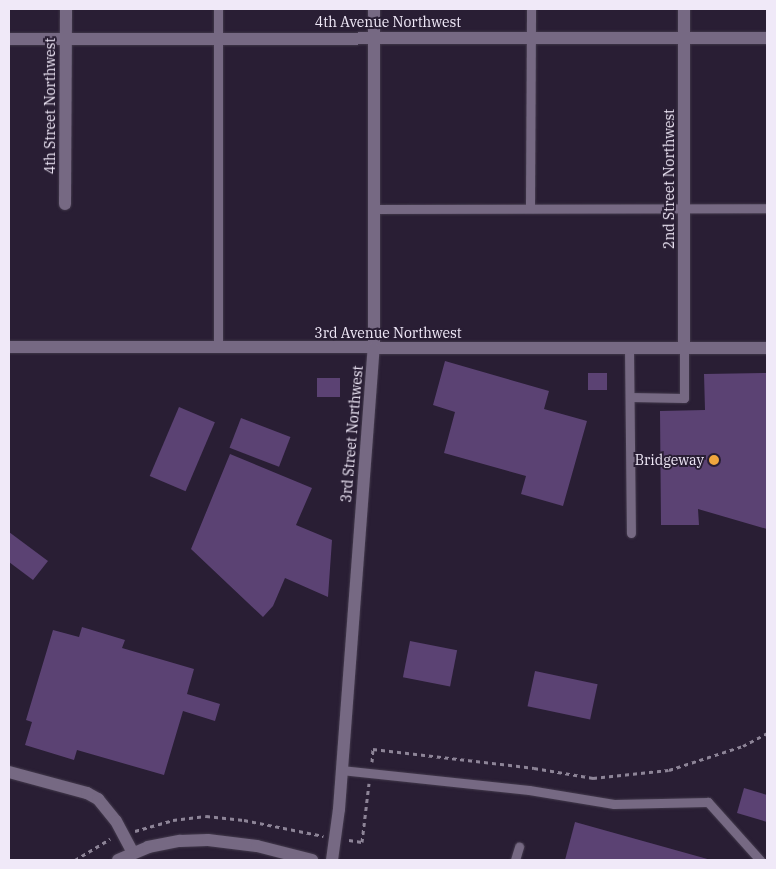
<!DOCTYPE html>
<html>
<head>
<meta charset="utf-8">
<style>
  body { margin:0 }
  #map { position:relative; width:776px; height:869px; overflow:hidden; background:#291e34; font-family:"IBM Plex Serif",serif }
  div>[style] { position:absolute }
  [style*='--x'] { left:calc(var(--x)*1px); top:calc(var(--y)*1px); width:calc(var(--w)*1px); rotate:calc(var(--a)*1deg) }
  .building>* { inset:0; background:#5b4273; transform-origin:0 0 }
  .path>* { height:3px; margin-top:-1.5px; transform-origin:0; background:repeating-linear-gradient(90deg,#8d8497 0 4px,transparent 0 8px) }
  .roads { filter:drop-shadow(0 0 1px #433a4c) drop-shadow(0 0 1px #433a4c) }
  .lane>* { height:9px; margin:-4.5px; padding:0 4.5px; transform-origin:4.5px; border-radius:4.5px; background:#766983 }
  .street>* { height:12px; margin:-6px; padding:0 6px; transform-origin:6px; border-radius:6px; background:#766983 }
  .secondary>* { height:12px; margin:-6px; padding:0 6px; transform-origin:6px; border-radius:6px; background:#766983 }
  .dots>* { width:14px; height:14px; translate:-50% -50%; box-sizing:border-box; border:2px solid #291e34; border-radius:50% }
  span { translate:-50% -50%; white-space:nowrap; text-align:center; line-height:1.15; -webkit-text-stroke:4px #291e34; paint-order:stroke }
  .street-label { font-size:14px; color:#f0e9f8 }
  .poi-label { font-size:14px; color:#f0e9f8 }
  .right { translate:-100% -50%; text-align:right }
  .frame { position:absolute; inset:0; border:10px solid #f0e9f8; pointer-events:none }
</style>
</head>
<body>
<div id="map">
  <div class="building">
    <i style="clip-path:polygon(445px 361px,549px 391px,544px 409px,587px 421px,563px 506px,521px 494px,526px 476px,444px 453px,455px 412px,433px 405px)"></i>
    <i style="left:588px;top:373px;width:19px;height:17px"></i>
    <i style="clip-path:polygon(767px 373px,767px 529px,698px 509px,699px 525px,661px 525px,660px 411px,705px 410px,704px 374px)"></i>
    <i style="left:317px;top:378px;width:23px;height:19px"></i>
    <i style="left:179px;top:407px;width:39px;height:75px;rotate:23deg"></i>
    <i style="left:241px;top:418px;width:53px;height:32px;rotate:21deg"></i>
    <i style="clip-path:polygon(230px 454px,312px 488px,296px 525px,332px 540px,328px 597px,285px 578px,273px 606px,263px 617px,191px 549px)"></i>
    <i style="clip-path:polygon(9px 532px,48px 561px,33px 580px,9px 562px)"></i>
    <i style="clip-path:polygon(82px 627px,125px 640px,122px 648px,194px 669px,187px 694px,220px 704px,215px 721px,183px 711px,164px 775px,77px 750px,74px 760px,25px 745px,32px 722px,26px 720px,53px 630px,79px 637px)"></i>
    <i style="left:410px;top:641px;width:48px;height:37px;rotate:11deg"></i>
    <i style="left:535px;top:671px;width:64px;height:36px;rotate:12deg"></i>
    <i style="clip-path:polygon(744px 788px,767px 795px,767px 822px,737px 813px)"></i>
    <i style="clip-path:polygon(575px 822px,711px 860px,565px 860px)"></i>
  </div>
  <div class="path">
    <i style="--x:372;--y:762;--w:13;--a:-86"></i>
    <i style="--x:373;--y:749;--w:162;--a:6.7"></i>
    <i style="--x:534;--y:768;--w:60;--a:9.6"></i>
    <i style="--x:593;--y:778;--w:76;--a:-6"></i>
    <i style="--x:669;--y:770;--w:78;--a:-18"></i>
    <i style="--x:743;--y:746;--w:27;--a:-28"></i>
    <i style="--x:135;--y:831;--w:40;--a:-16"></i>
    <i style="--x:173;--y:820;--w:33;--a:-7"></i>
    <i style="--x:206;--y:816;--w:38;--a:6"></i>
    <i style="--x:244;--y:820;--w:81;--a:11.4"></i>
    <i style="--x:349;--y:840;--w:13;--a:9"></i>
    <i style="--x:362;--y:842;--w:59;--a:-83.2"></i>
    <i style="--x:75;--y:860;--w:41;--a:-31"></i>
  </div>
  <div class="roads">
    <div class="lane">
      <i style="--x:218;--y:9;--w:339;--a:90"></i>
      <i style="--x:530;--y:207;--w:198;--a:-89.7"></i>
      <i style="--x:374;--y:209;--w:393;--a:-0.1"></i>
      <i style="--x:629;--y:348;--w:185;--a:89.4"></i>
      <i style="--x:630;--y:397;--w:54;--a:1.1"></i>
      <i style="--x:684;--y:398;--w:50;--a:-90"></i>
      <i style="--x:341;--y:770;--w:189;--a:6.1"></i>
      <i style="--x:529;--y:790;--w:86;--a:9.4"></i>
      <i style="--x:614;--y:804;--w:94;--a:-1.2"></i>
      <i style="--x:708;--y:802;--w:78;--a:48.1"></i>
      <i style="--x:515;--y:860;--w:14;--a:-73"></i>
    </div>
    <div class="street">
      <i style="--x:9;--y:39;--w:758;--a:-0.08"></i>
      <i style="--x:65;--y:204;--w:195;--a:-89.7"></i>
      <i style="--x:374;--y:348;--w:339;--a:-90"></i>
      <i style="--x:9;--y:772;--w:81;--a:15.1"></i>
      <i style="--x:87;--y:793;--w:13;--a:29"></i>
      <i style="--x:98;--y:799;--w:28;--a:51"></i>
      <i style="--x:116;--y:821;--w:36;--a:62"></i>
    </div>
    <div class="secondary">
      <i style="--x:9;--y:347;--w:758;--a:0.08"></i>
      <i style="--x:684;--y:348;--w:339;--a:-90"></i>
      <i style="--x:118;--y:860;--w:33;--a:-23"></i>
      <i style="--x:148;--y:847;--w:33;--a:-11"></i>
      <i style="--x:180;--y:841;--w:28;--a:-2"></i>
      <i style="--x:208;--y:840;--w:49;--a:7"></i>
      <i style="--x:257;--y:846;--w:57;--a:14.3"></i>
      <i style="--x:332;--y:860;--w:51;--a:-82.2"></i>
      <i style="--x:339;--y:809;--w:462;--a:-85.7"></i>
    </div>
  </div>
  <div class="dots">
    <i style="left:714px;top:460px;background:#f0a63e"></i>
  </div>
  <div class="street-label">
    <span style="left:388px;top:22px">4th Avenue Northwest</span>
    <span style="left:50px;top:106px;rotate:-90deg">4th Street Northwest</span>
    <span style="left:669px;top:179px;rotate:-90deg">2nd Street Northwest</span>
    <span style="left:388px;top:333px">3rd Avenue Northwest</span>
    <span style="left:352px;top:434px;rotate:-85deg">3rd Street Northwest</span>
  </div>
  <div class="poi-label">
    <span class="right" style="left:704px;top:460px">Bridgeway</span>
  </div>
  <div class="frame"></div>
</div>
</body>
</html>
